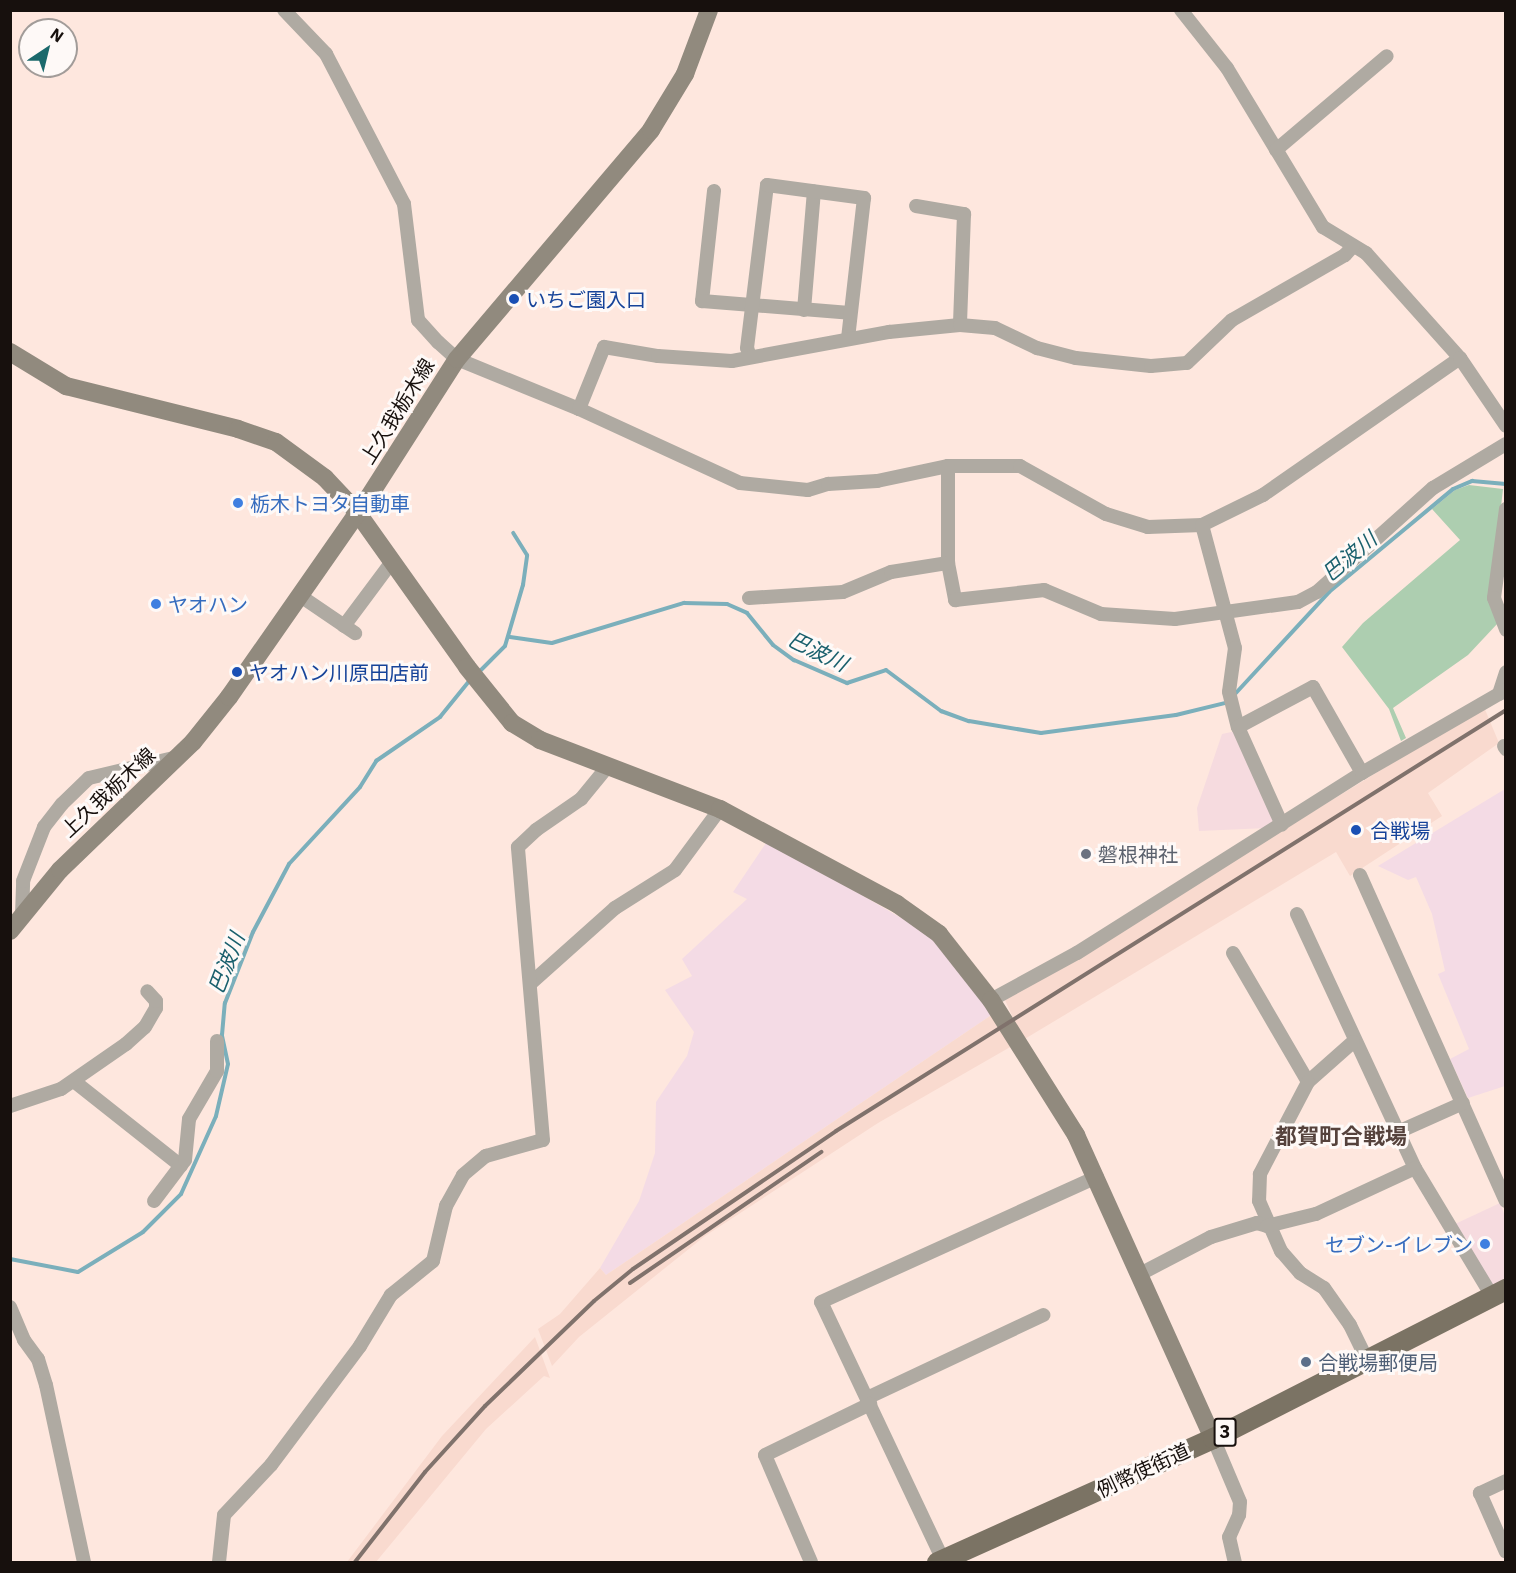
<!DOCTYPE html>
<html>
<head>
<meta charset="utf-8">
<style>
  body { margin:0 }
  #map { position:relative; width:1516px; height:1573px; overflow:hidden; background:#fee7de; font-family:"IBM Plex Sans","Noto Sans JP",sans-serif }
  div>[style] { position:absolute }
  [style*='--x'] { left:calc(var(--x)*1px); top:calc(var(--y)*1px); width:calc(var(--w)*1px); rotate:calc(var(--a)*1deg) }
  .commercial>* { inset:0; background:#f6dbdf }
  .industrial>* { inset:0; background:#f4dbe5 }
  .built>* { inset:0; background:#f9dacf }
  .green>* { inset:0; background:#adceb0 }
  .stream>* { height:4px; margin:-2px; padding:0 2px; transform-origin:2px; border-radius:2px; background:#7bafbb }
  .street>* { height:14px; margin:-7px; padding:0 7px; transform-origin:7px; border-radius:7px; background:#afaaa2 }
  .secondary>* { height:18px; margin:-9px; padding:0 9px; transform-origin:9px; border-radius:9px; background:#918a7e }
  .primary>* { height:21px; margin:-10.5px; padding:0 10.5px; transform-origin:10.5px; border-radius:10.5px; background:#7b7364 }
  .rail>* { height:4px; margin:-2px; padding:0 2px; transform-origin:2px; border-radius:2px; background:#80726c }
  .dots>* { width:16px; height:16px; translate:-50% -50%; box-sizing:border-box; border:3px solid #fef9f7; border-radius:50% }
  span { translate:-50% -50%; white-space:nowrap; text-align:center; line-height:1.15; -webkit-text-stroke:6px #fef9f7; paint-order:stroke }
  .shield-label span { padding:2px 4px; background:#fef9f7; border:2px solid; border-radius:4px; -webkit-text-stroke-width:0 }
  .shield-label { font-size:18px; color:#17100d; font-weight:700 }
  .transit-label { font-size:20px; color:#164399 }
  .left { translate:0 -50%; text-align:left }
  .street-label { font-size:20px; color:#17100d }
  .shop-label { font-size:20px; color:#366cbe }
  .right { translate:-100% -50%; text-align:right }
  .worship-label { font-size:20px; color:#5b616d }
  .service-label { font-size:20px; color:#4e5e75 }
  .water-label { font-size:21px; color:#1a606d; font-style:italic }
  .quarter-label { font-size:22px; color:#55423c; font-weight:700 }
  .frame { position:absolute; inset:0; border:12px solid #17100d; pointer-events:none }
  .north { position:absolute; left:18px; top:18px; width:60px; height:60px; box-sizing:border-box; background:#fef9f7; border:2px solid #a29c99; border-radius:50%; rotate:35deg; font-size:16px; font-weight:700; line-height:24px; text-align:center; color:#17100d }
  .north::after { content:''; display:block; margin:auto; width:21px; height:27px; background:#1b696c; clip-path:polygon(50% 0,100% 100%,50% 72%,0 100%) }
</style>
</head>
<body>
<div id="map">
  <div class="commercial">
    <i style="clip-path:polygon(1236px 731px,1274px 824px,1267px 828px,1199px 831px,1197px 808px,1222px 734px)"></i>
    <i style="clip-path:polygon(1500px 1203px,1505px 1216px,1505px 1281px,1493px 1288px,1455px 1224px)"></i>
  </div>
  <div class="industrial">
    <i style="clip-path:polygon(1505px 789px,1505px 1086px,1468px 1098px,1450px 1059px,1469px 1049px,1438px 974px,1445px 971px,1432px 914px,1416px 877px,1408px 880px,1378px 866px)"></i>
    <i style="clip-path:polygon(768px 840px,918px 928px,933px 940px,993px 1014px,606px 1275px,600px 1268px,639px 1201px,655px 1153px,656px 1102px,687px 1056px,694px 1032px,665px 990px,692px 976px,682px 959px,747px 899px,733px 892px)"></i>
  </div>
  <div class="built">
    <i style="clip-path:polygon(1484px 707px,1499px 743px,1428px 793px,1442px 816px,1350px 876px,1336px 852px,1023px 1040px,1005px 1000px)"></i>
    <i style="clip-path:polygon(993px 1014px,1012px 1046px,878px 1123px,705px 1236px,579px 1337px,552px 1366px,538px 1329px,560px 1314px,600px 1268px,606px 1275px)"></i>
    <i style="clip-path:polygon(535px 1337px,550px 1378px,544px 1376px,486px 1429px,376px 1562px,347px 1562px,442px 1436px)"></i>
  </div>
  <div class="green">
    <i style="clip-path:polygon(1469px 485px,1503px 489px,1490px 606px,1498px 623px,1468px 655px,1393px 708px,1406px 738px,1401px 741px,1389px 709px,1342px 647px,1363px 623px,1460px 540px,1432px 509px,1455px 490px)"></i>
  </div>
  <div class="stream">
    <i style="--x:510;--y:637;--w:42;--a:8.1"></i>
    <i style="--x:552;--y:643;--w:138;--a:-16.9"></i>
    <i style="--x:684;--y:603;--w:43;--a:1.3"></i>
    <i style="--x:727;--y:604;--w:22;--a:24"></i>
    <i style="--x:747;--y:613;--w:41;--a:50.9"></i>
    <i style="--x:773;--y:645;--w:26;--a:36"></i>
    <i style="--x:794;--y:660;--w:58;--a:23.5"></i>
    <i style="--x:847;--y:683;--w:41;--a:-18.4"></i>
    <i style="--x:886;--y:670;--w:69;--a:36.7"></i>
    <i style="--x:941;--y:711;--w:30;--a:20"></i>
    <i style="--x:969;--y:721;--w:73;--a:9.5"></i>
    <i style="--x:1041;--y:733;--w:136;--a:-7.6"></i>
    <i style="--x:1176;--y:715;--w:50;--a:-13.8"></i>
    <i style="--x:478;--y:673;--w:38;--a:-45"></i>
    <i style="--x:505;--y:646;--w:64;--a:-73.6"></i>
    <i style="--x:523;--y:585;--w:30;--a:-82"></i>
    <i style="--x:527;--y:555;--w:26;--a:-122"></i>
    <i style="--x:1235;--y:694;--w:139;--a:-47.3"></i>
    <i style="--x:1329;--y:592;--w:161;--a:-39.7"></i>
    <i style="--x:1453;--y:489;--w:21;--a:-23"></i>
    <i style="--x:1472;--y:481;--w:34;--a:5"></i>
    <i style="--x:10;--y:1259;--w:69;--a:10.8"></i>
    <i style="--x:78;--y:1272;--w:76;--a:-31.6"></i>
    <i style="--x:143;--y:1232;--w:54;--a:-45"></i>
    <i style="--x:181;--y:1194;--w:85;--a:-65.8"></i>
    <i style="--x:216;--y:1116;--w:53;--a:-77"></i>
    <i style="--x:228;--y:1064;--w:30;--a:-102"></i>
    <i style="--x:222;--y:1035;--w:32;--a:-85"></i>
    <i style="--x:225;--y:1003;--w:76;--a:-68.5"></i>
    <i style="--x:253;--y:932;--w:77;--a:-62.1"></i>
    <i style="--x:289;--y:864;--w:105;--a:-47.3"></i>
    <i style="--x:360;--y:787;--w:31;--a:-58"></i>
    <i style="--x:376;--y:761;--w:78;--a:-34.5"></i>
    <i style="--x:440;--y:717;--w:48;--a:-51"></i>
  </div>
  <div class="street">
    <i style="--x:284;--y:10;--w:61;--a:46.3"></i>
    <i style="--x:326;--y:54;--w:169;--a:62.5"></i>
    <i style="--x:404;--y:204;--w:117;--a:83.1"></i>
    <i style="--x:418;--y:320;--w:30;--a:48"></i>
    <i style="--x:438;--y:342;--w:25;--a:42"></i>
    <i style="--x:457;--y:359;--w:132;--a:22.3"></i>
    <i style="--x:579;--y:409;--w:177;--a:24.7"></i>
    <i style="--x:740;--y:483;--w:68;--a:5.9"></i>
    <i style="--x:808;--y:490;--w:21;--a:-17"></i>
    <i style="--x:828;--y:484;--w:49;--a:-3.5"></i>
    <i style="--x:877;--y:481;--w:73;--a:-11.9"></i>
    <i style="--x:948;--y:466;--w:72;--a:0"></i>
    <i style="--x:1020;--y:466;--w:98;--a:29.2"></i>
    <i style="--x:1106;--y:514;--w:44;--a:17.2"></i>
    <i style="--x:1148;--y:527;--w:54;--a:-2.1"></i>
    <i style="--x:1202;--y:525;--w:68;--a:-26.2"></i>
    <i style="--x:1263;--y:495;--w:240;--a:-34.8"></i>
    <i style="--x:1181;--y:10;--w:74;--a:51.6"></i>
    <i style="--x:1227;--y:68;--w:186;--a:58.9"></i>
    <i style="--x:1323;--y:227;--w:50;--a:31.2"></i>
    <i style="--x:1366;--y:253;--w:141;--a:48.2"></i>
    <i style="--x:1460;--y:358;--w:82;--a:55.9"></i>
    <i style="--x:1276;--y:150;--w:145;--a:-40.3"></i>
    <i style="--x:714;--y:191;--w:111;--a:96.2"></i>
    <i style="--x:702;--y:301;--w:148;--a:4.6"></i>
    <i style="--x:916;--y:206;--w:49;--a:9.5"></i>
    <i style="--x:964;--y:214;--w:111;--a:92.1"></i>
    <i style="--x:804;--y:310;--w:119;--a:-85.2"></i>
    <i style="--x:750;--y:357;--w:9;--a:-108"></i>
    <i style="--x:747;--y:348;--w:164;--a:-83"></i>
    <i style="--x:767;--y:185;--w:98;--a:7.6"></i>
    <i style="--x:864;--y:198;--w:142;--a:96.5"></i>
    <i style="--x:579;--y:409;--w:67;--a:-68"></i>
    <i style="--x:604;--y:347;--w:55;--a:9.5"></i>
    <i style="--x:658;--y:356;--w:74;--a:3.9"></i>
    <i style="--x:732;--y:361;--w:160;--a:-10.5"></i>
    <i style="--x:889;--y:332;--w:71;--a:-5.6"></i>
    <i style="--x:960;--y:325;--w:35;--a:5"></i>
    <i style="--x:995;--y:328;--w:47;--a:25.5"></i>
    <i style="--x:1037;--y:348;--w:40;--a:14.4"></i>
    <i style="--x:1076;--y:358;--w:75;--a:6.1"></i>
    <i style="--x:1151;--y:366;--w:36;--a:-5"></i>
    <i style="--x:1187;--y:363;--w:62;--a:-43.7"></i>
    <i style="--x:1232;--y:320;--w:130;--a:-29.9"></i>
    <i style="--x:1345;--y:255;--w:12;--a:-48"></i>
    <i style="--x:948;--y:466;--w:97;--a:90"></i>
    <i style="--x:948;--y:563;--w:38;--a:79"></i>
    <i style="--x:955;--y:600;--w:90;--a:-6.4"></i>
    <i style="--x:1044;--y:590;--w:62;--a:22.8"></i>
    <i style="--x:1101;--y:614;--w:74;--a:3.9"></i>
    <i style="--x:1175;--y:619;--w:124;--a:-7.9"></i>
    <i style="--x:1298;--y:602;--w:21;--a:-28"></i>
    <i style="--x:1317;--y:592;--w:156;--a:-41.9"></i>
    <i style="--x:1433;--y:488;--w:85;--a:-31.1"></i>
    <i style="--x:1506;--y:509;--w:90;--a:97.7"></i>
    <i style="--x:1494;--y:598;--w:34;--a:69"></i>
    <i style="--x:1202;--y:525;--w:127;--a:75"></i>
    <i style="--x:1235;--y:648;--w:44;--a:97.8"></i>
    <i style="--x:1229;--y:692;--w:36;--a:76"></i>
    <i style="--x:1238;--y:727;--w:107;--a:65.8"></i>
    <i style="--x:299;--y:595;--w:68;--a:34.2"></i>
    <i style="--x:749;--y:598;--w:94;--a:-3.7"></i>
    <i style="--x:843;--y:592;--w:52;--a:-22.6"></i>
    <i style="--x:891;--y:572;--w:58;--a:-9"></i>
    <i style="--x:344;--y:626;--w:79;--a:-53.3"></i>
    <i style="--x:1499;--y:694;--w:23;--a:-72"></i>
    <i style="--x:1238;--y:727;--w:85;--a:-28.1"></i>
    <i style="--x:1313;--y:687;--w:99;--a:60.3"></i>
    <i style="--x:1504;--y:746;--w:4;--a:56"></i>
    <i style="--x:1360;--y:875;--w:357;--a:65.9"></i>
    <i style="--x:1297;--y:914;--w:280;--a:65.1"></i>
    <i style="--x:1415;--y:1168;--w:149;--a:59"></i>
    <i style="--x:22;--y:915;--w:34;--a:-88"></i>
    <i style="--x:23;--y:881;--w:58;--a:-68.7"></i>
    <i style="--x:44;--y:827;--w:29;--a:-52"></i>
    <i style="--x:62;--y:804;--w:37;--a:-44"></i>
    <i style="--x:89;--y:778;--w:91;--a:-13.3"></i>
    <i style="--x:1233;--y:953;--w:149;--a:59.8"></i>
    <i style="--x:531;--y:983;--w:113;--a:-41.8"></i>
    <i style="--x:615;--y:908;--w:71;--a:-32.3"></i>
    <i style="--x:675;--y:870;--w:76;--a:-53.6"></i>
    <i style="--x:991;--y:1000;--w:98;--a:-28.7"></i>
    <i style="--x:1077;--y:953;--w:337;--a:-32.3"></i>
    <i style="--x:1362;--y:773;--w:166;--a:-30"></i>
    <i style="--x:1353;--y:1042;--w:60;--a:138.4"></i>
    <i style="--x:1308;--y:1082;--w:104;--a:117.6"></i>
    <i style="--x:1260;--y:1174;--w:27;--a:92"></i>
    <i style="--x:1259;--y:1201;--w:55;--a:66.3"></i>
    <i style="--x:1281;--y:1251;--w:29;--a:49"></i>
    <i style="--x:1300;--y:1273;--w:28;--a:32"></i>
    <i style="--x:1324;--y:1288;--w:45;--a:54.9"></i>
    <i style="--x:1350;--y:1325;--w:39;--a:64"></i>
    <i style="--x:75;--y:1082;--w:135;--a:38.4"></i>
    <i style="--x:10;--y:1106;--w:54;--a:-18.4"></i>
    <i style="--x:61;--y:1089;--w:79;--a:-34.7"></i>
    <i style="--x:126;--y:1044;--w:25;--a:-42"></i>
    <i style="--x:145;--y:1027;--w:22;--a:-60"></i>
    <i style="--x:156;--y:1008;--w:7;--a:-90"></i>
    <i style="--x:156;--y:1001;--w:13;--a:-132"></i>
    <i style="--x:1398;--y:1132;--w:71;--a:-24"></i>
    <i style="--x:154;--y:1201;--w:51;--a:-52.9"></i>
    <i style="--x:185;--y:1160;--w:41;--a:-84.4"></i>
    <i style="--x:189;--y:1119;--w:56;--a:-59.7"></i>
    <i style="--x:217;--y:1071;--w:30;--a:-90"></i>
    <i style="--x:1140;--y:1274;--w:80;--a:-27.5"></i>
    <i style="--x:1211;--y:1237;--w:48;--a:-16.9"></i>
    <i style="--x:1257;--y:1223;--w:10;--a:17"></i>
    <i style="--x:1267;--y:1226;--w:50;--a:-13.8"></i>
    <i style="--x:1316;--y:1214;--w:109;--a:-24.9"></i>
    <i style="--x:10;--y:1307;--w:36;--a:67"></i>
    <i style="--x:24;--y:1340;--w:24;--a:54"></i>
    <i style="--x:38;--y:1359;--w:27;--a:73"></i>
    <i style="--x:46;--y:1385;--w:181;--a:77.9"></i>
    <i style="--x:867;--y:1398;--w:195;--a:-25.2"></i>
    <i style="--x:1213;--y:1438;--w:69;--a:67.1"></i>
    <i style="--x:1240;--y:1502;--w:13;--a:94"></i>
    <i style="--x:1239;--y:1515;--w:24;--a:114"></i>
    <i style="--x:1229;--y:1537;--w:26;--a:77"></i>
    <i style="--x:1506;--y:1481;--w:29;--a:155"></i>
    <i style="--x:1480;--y:1493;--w:64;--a:66.2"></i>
    <i style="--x:943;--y:1560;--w:285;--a:-115.3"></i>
    <i style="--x:821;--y:1302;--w:303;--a:-24.4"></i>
    <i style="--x:219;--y:1562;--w:47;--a:-83.9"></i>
    <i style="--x:224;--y:1515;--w:69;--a:-46.8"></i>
    <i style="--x:271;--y:1465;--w:149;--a:-53.2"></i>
    <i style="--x:360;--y:1346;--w:60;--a:-58.7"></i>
    <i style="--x:391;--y:1295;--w:54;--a:-39"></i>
    <i style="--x:433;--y:1261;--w:57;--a:-76.7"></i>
    <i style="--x:446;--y:1206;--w:35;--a:-61"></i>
    <i style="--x:463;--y:1175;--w:30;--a:-40"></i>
    <i style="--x:486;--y:1156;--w:59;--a:-15.7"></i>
    <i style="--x:543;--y:1140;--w:294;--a:-94.9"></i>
    <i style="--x:518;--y:847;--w:25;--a:-43"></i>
    <i style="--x:536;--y:830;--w:55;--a:-34.6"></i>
    <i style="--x:581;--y:799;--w:43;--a:-50.7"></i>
    <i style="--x:811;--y:1562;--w:116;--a:-113.3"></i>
    <i style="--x:765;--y:1455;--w:117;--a:-25.9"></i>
  </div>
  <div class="secondary">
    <i style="--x:10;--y:352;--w:66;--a:31.3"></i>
    <i style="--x:66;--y:386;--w:177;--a:14"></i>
    <i style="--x:238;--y:429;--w:40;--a:18.9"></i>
    <i style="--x:276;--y:442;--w:61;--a:36.3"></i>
    <i style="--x:325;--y:478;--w:47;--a:46.7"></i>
    <i style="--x:357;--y:512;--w:190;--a:54.6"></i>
    <i style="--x:467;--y:667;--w:72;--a:51.2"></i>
    <i style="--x:512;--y:723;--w:33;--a:31"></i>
    <i style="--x:540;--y:740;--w:193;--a:21"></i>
    <i style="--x:720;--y:809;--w:201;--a:28.2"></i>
    <i style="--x:897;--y:904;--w:52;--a:35.5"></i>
    <i style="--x:939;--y:934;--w:84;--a:51.8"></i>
    <i style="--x:991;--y:1000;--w:160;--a:57.8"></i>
    <i style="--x:1076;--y:1135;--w:333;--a:65.7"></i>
    <i style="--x:10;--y:931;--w:79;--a:-50.7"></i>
    <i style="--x:60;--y:870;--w:185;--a:-43.9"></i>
    <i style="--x:193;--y:742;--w:58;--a:-51.3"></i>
    <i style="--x:229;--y:697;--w:243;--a:-55.1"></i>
    <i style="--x:368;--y:498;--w:165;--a:-57.4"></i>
    <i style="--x:457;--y:359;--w:300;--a:-49.7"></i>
    <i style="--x:651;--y:130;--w:66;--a:-58.7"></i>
    <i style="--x:685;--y:74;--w:68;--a:-69.4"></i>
  </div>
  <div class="primary">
    <i style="--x:937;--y:1562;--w:303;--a:-24.2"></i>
    <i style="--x:1213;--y:1438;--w:329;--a:-27"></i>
  </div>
  <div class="rail">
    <i style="--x:630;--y:1283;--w:232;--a:-34.4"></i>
    <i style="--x:355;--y:1562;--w:114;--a:-52.1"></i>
    <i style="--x:425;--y:1472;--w:89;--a:-47.7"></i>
    <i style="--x:485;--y:1406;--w:151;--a:-43.9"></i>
    <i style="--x:594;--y:1301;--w:50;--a:-39.4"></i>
    <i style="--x:633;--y:1269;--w:245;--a:-34.2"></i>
    <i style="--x:836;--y:1131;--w:791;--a:-32.14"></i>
  </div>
  <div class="dots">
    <i style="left:514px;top:299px;background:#1a4fb4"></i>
    <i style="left:238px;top:503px;background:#3f7fe0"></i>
    <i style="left:156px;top:604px;background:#3f7fe0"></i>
    <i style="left:237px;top:672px;background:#1a4fb4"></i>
    <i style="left:1356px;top:830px;background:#1a4fb4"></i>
    <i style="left:1086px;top:854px;background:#6b7280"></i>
    <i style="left:1485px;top:1244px;background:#3f7fe0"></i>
    <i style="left:1306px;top:1362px;background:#5c6f8a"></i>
  </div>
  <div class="shield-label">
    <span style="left:1225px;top:1432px">3</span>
  </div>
  <div class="transit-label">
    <span class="left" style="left:526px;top:299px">いちご園入口</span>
    <span class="left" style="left:249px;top:672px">ヤオハン川原田店前</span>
    <span class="left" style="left:1370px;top:830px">合戦場</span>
  </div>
  <div class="street-label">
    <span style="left:397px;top:411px;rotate:-58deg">上久我栃木線</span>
    <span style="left:108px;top:792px;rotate:-43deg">上久我栃木線</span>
    <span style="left:1143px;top:1470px;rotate:-25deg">例幣使街道</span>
  </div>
  <div class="shop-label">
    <span class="left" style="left:250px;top:503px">栃木トヨタ自動車</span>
    <span class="left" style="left:168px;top:604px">ヤオハン</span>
    <span class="right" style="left:1473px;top:1244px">セブン-イレブン</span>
  </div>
  <div class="worship-label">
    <span class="left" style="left:1098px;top:854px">磐根神社</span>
  </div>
  <div class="service-label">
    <span class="left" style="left:1318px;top:1362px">合戦場郵便局</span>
  </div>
  <div class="water-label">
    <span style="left:1349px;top:556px;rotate:-40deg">巴波川</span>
    <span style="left:818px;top:651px;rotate:26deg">巴波川</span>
    <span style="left:226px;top:963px;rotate:-69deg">巴波川</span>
  </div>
  <div class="quarter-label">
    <span style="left:1341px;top:1136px">都賀町合戦場</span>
  </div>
  <div class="frame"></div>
  <div class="north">N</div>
</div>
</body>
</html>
